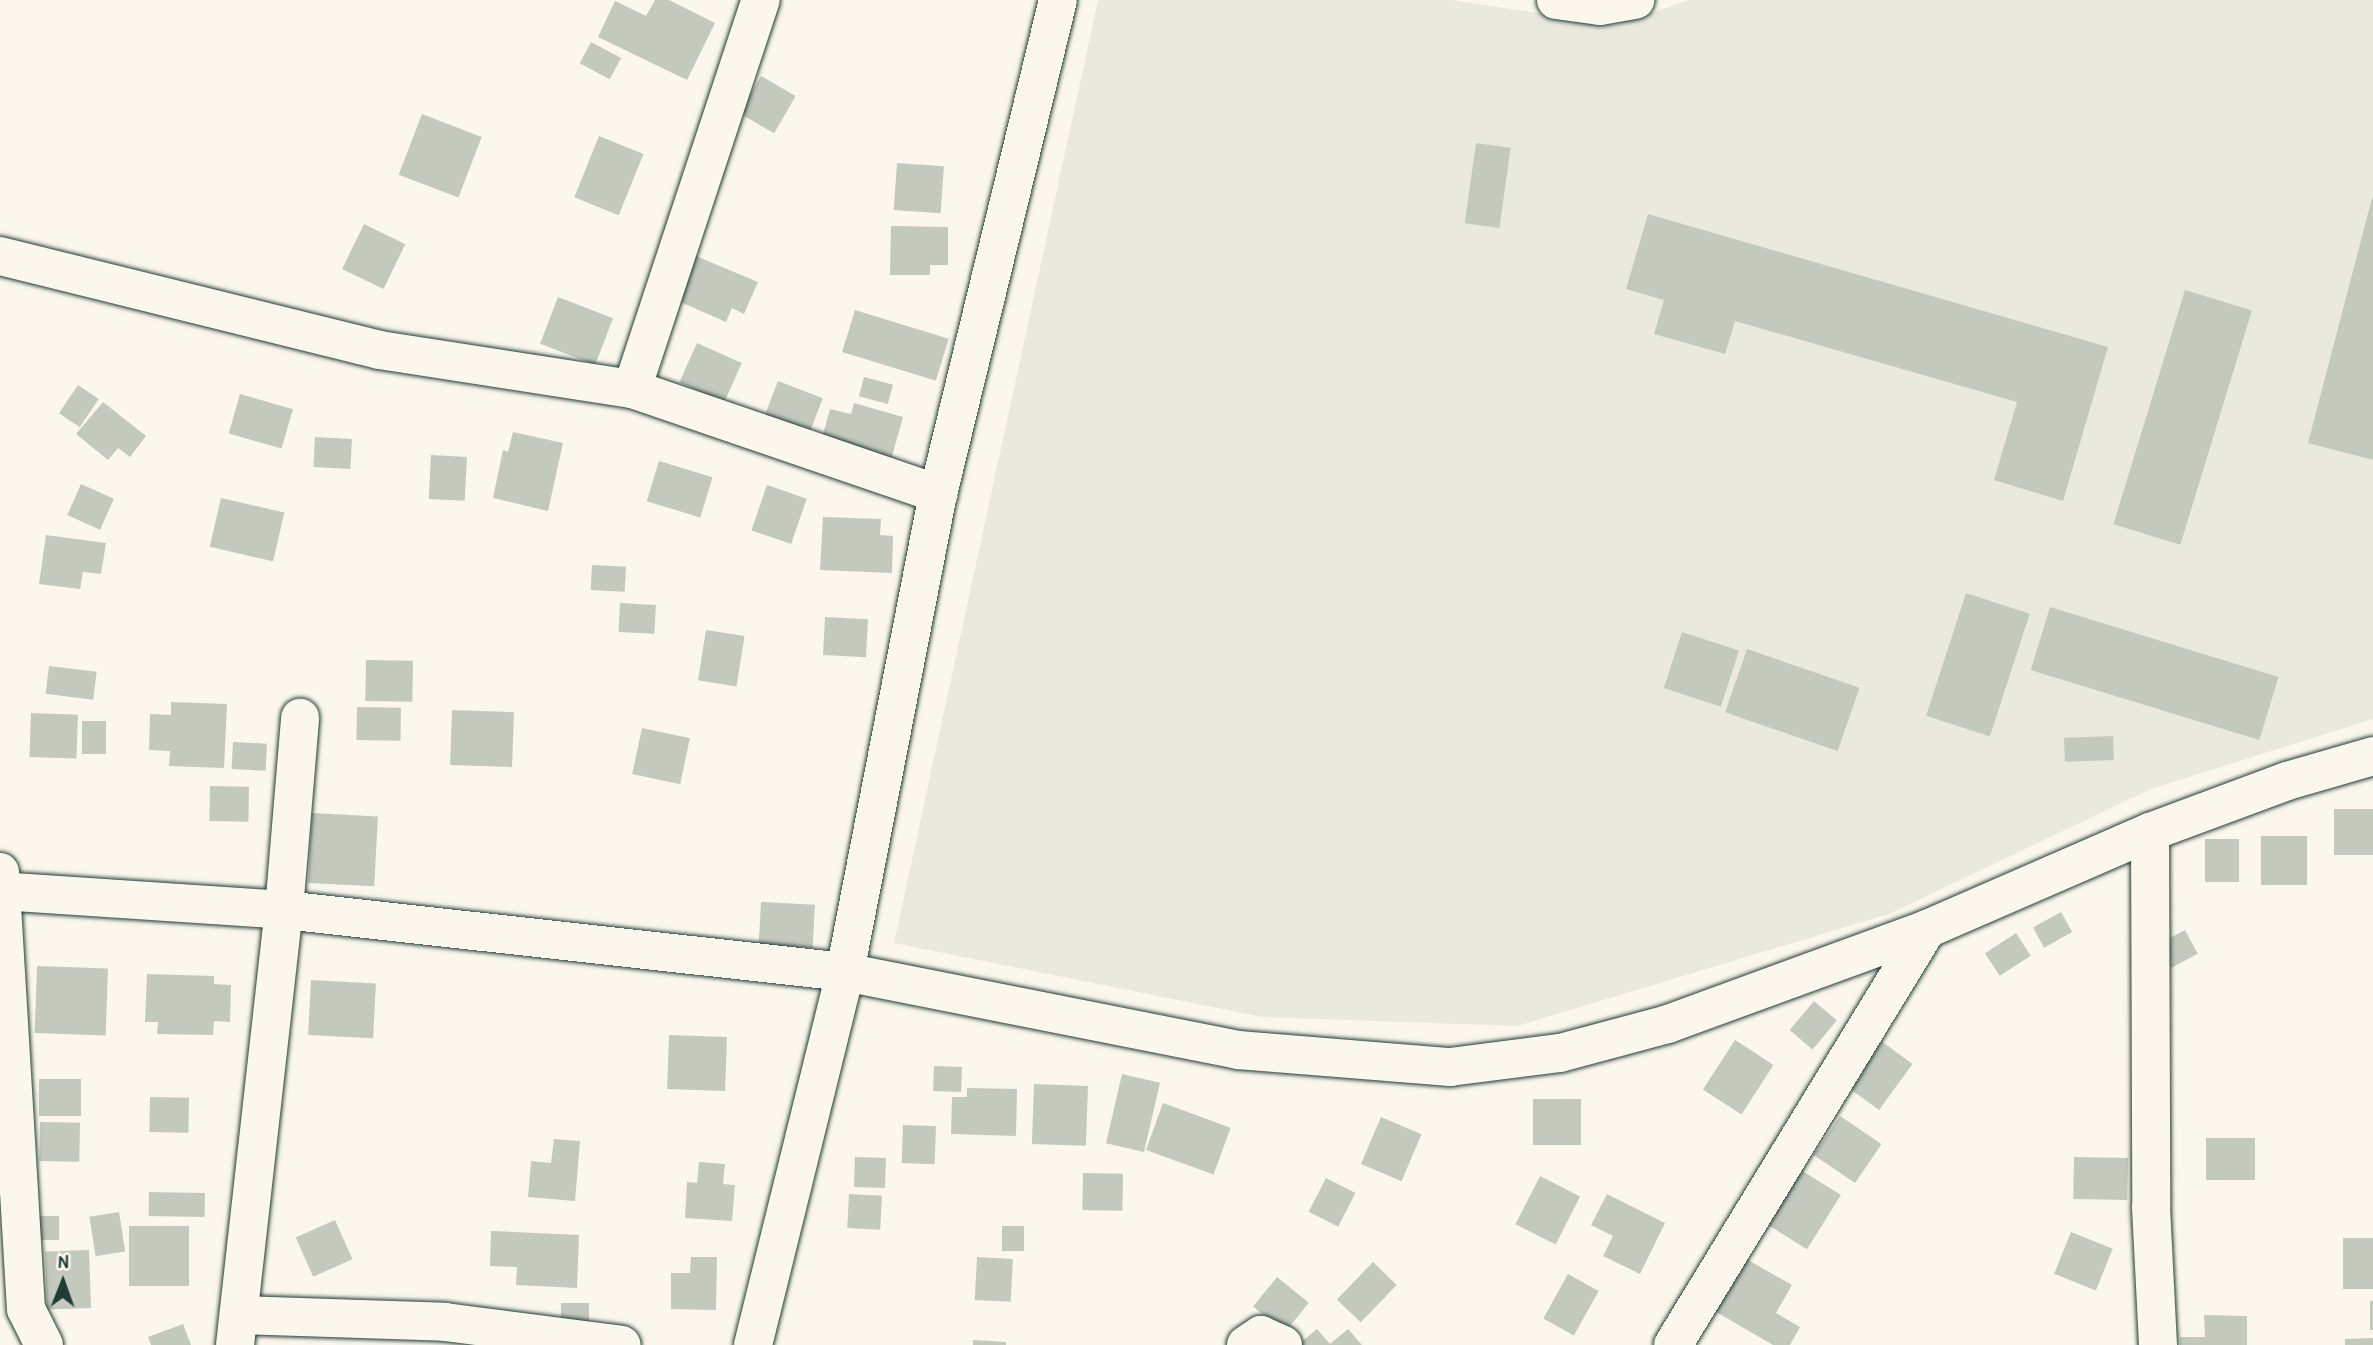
<!DOCTYPE html>
<html>
<head>
<meta charset="utf-8">
<style>
  body { margin:0 }
  #map { position:relative; width:2373px; height:1345px; overflow:hidden; background:#fbf7ec; font-family:"Patrick Hand",sans-serif }
  div>[style] { position:absolute }
  [style*='--x'] { left:calc(var(--x)*1px); top:calc(var(--y)*1px); width:calc(var(--w)*1px); rotate:calc(var(--a)*1deg) }
  .built>* { inset:0; background:#eae9de }
  .building>* { inset:0; background:#c4c9be; transform-origin:0 0 }
  .roads { filter:drop-shadow(0 0 2px #1f3d34) drop-shadow(0 0 2px #1f3d34) }
  .minor>* { height:38px; margin:-19px; padding:0 19px; transform-origin:19px; border-radius:19px; background:#fbf7ec }
  span { translate:-50% -50%; white-space:nowrap; text-align:center; line-height:1.15; -webkit-text-stroke:5px #fbf7ec; paint-order:stroke }
  .north { position:absolute; left:28px; top:1247px; width:70px; height:70px; -webkit-text-stroke:5px #fbf7ec; paint-order:stroke; rotate:1deg; font-size:19px; font-weight:700; line-height:28px; text-align:center; color:#1f3d34 }
  .north::after { content:''; display:block; margin:auto; width:24px; height:32px; background:#1f3d34; clip-path:polygon(50% 0,100% 100%,50% 72%,0 100%) }
</style>
</head>
<body>
<div id="map">
  <div class="built">
    <i style="clip-path:polygon(1098px 0,1451px 0,1616px 25px,1689px 0,2373px 0,2373px 719px,2151px 789px,1889px 914px,1517px 1026px,1262px 1017px,894px 943px)"></i>
  </div>
  <div class="building">
    <i style="clip-path:polygon(655px 0,669px 0,715px 23px,687px 80px,598px 37px,615px 1px,646px 16px)"></i>
    <i style="left:591px;top:42px;width:34px;height:24px;rotate:28deg"></i>
    <i style="left:761px;top:76px;width:40px;height:43px;rotate:30deg"></i>
    <i style="left:422px;top:114px;width:64px;height:65px;rotate:21deg"></i>
    <i style="left:599px;top:136px;width:48px;height:66px;rotate:22deg"></i>
    <i style="left:1476px;top:143px;width:35px;height:81px;rotate:8deg"></i>
    <i style="left:897px;top:163px;width:47px;height:47px;rotate:4deg"></i>
    <i style="clip-path:polygon(2372px 198px,2373px 198px,2373px 460px,2308px 443px)"></i>
    <i style="clip-path:polygon(1648px 214px,2108px 347px,2063px 501px,1994px 480px,2017px 402px,1735px 321px,1725px 354px,1654px 334px,1664px 300px,1626px 289px)"></i>
    <i style="left:364px;top:224px;width:46px;height:50px;rotate:26deg"></i>
    <i style="clip-path:polygon(891px 226px,948px 227px,948px 265px,930px 265px,930px 275px,890px 275px)"></i>
    <i style="clip-path:polygon(696px 256px,758px 282px,744px 314px,732px 308px,726px 322px,676px 300px)"></i>
    <i style="left:2185px;top:290px;width:70px;height:245px;rotate:17deg"></i>
    <i style="left:558px;top:297px;width:59px;height:50px;rotate:21deg"></i>
    <i style="left:855px;top:310px;width:98px;height:44px;rotate:17deg"></i>
    <i style="left:697px;top:343px;width:49px;height:43px;rotate:24deg"></i>
    <i style="left:864px;top:377px;width:30px;height:20px;rotate:15deg"></i>
    <i style="left:778px;top:381px;width:48px;height:41px;rotate:21deg"></i>
    <i style="left:78px;top:385px;width:25px;height:34px;rotate:34deg"></i>
    <i style="left:240px;top:394px;width:55px;height:41px;rotate:16deg"></i>
    <i style="clip-path:polygon(103px 402px,146px 436px,130px 457px,118px 448px,108px 460px,76px 434px)"></i>
    <i style="clip-path:polygon(854px 403px,903px 417px,889px 467px,819px 449px,830px 409px,851px 414px)"></i>
    <i style="clip-path:polygon(513px 432px,563px 443px,548px 511px,493px 498px,503px 450px,508px 452px)"></i>
    <i style="left:315px;top:437px;width:37px;height:30px;rotate:3deg"></i>
    <i style="left:431px;top:455px;width:36px;height:44px;rotate:3deg"></i>
    <i style="left:659px;top:461px;width:56px;height:42px;rotate:17deg"></i>
    <i style="left:81px;top:484px;width:36px;height:34px;rotate:24deg"></i>
    <i style="left:767px;top:485px;width:42px;height:48px;rotate:19deg"></i>
    <i style="left:221px;top:498px;width:65px;height:50px;rotate:13deg"></i>
    <i style="clip-path:polygon(823px 517px,881px 519px,880px 535px,893px 536px,892px 573px,820px 570px)"></i>
    <i style="clip-path:polygon(46px 535px,106px 543px,101px 574px,83px 572px,80px 589px,39px 584px)"></i>
    <i style="left:592px;top:565px;width:34px;height:25px;rotate:3deg"></i>
    <i style="left:1966px;top:593px;width:67px;height:129px;rotate:18deg"></i>
    <i style="left:620px;top:603px;width:36px;height:29px;rotate:3deg"></i>
    <i style="left:2050px;top:607px;width:239px;height:66px;rotate:17deg"></i>
    <i style="left:825px;top:617px;width:43px;height:38px;rotate:3deg"></i>
    <i style="left:706px;top:630px;width:39px;height:51px;rotate:9deg"></i>
    <i style="left:1682px;top:632px;width:60px;height:59px;rotate:18deg"></i>
    <i style="left:1747px;top:649px;width:119px;height:67px;rotate:19deg"></i>
    <i style="left:366px;top:660px;width:47px;height:41px;rotate:1deg"></i>
    <i style="left:49px;top:666px;width:48px;height:28px;rotate:7deg"></i>
    <i style="clip-path:polygon(171px 702px,227px 704px,224px 768px,169px 766px,170px 751px,149px 750px,150px 714px,171px 715px)"></i>
    <i style="left:357px;top:707px;width:44px;height:33px;rotate:1deg"></i>
    <i style="left:452px;top:710px;width:62px;height:55px;rotate:2deg"></i>
    <i style="left:31px;top:713px;width:47px;height:44px;rotate:2deg"></i>
    <i style="left:82px;top:721px;width:24px;height:33px"></i>
    <i style="left:642px;top:728px;width:49px;height:47px;rotate:12deg"></i>
    <i style="left:2113px;top:736px;width:24px;height:49px;rotate:88deg"></i>
    <i style="left:233px;top:742px;width:34px;height:27px;rotate:3deg"></i>
    <i style="left:210px;top:786px;width:39px;height:35px;rotate:1deg"></i>
    <i style="left:2373px;top:809px;width:46px;height:39px;rotate:90deg"></i>
    <i style="left:312px;top:813px;width:66px;height:70px;rotate:3deg"></i>
    <i style="left:2261px;top:836px;width:46px;height:49px"></i>
    <i style="left:2205px;top:839px;width:34px;height:43px"></i>
    <i style="left:761px;top:902px;width:54px;height:43px;rotate:3deg"></i>
    <i style="left:2061px;top:912px;width:23px;height:32px;rotate:61deg"></i>
    <i style="left:2185px;top:930px;width:27px;height:30px;rotate:62deg"></i>
    <i style="left:2016px;top:933px;width:27px;height:37px;rotate:57deg"></i>
    <i style="left:37px;top:966px;width:71px;height:67px;rotate:2deg"></i>
    <i style="clip-path:polygon(147px 974px,214px 976px,214px 984px,231px 985px,230px 1022px,214px 1021px,213px 1035px,157px 1034px,158px 1022px,145px 1022px)"></i>
    <i style="left:311px;top:980px;width:65px;height:55px;rotate:3deg"></i>
    <i style="left:1814px;top:1001px;width:30px;height:38px;rotate:40deg"></i>
    <i style="left:669px;top:1035px;width:58px;height:54px;rotate:2deg"></i>
    <i style="left:1735px;top:1040px;width:46px;height:59px;rotate:33deg"></i>
    <i style="left:1881px;top:1041px;width:39px;height:57px;rotate:36deg"></i>
    <i style="left:934px;top:1066px;width:28px;height:25px;rotate:2deg"></i>
    <i style="left:1122px;top:1074px;width:39px;height:71px;rotate:13deg"></i>
    <i style="left:39px;top:1079px;width:42px;height:37px"></i>
    <i style="left:1034px;top:1084px;width:54px;height:60px;rotate:2deg"></i>
    <i style="clip-path:polygon(967px 1088px,1017px 1089px,1016px 1136px,951px 1134px,952px 1097px,967px 1097px)"></i>
    <i style="left:150px;top:1097px;width:39px;height:35px;rotate:1deg"></i>
    <i style="left:1533px;top:1099px;width:48px;height:46px"></i>
    <i style="left:1163px;top:1103px;width:72px;height:50px;rotate:20deg"></i>
    <i style="left:1840px;top:1116px;width:50px;height:47px;rotate:34deg"></i>
    <i style="left:1381px;top:1117px;width:44px;height:51px;rotate:23deg"></i>
    <i style="left:40px;top:1122px;width:40px;height:39px;rotate:1deg"></i>
    <i style="left:903px;top:1125px;width:33px;height:38px;rotate:2deg"></i>
    <i style="left:2206px;top:1138px;width:49px;height:42px"></i>
    <i style="clip-path:polygon(554px 1139px,580px 1141px,575px 1201px,528px 1197px,531px 1161px,551px 1163px)"></i>
    <i style="left:855px;top:1157px;width:31px;height:30px;rotate:2deg"></i>
    <i style="left:2074px;top:1157px;width:54px;height:42px;rotate:1deg"></i>
    <i style="clip-path:polygon(699px 1162px,725px 1164px,723px 1184px,735px 1185px,732px 1221px,685px 1218px,687px 1182px,697px 1183px)"></i>
    <i style="left:1796px;top:1167px;width:53px;height:64px;rotate:32deg"></i>
    <i style="left:1083px;top:1173px;width:40px;height:37px;rotate:1deg"></i>
    <i style="left:1540px;top:1176px;width:45px;height:54px;rotate:27deg"></i>
    <i style="left:1326px;top:1178px;width:33px;height:38px;rotate:27deg"></i>
    <i style="left:149px;top:1192px;width:56px;height:24px;rotate:1deg"></i>
    <i style="left:849px;top:1194px;width:33px;height:34px;rotate:3deg"></i>
    <i style="clip-path:polygon(1607px 1194px,1665px 1223px,1640px 1274px,1603px 1256px,1613px 1236px,1591px 1225px)"></i>
    <i style="left:119px;top:1212px;width:40px;height:30px;rotate:81deg"></i>
    <i style="left:31px;top:1216px;width:28px;height:24px"></i>
    <i style="left:335px;top:1220px;width:43px;height:43px;rotate:66deg"></i>
    <i style="left:129px;top:1226px;width:60px;height:60px"></i>
    <i style="left:1002px;top:1226px;width:22px;height:25px"></i>
    <i style="clip-path:polygon(491px 1231px,579px 1235px,577px 1288px,516px 1285px,517px 1267px,490px 1266px)"></i>
    <i style="left:2071px;top:1232px;width:45px;height:45px;rotate:22deg"></i>
    <i style="left:2343px;top:1238px;width:30px;height:51px"></i>
    <i style="left:89px;top:1250px;width:58px;height:44px;rotate:88deg"></i>
    <i style="clip-path:polygon(1741px 1256px,1792px 1285px,1776px 1313px,1800px 1327px,1790px 1345px,1773px 1345px,1711px 1309px)"></i>
    <i style="clip-path:polygon(691px 1257px,717px 1257px,716px 1310px,671px 1309px,671px 1273px,690px 1273px)"></i>
    <i style="left:977px;top:1257px;width:36px;height:43px;rotate:3deg"></i>
    <i style="left:1373px;top:1262px;width:33px;height:52px;rotate:44deg"></i>
    <i style="left:1568px;top:1274px;width:35px;height:51px;rotate:29deg"></i>
    <i style="left:1277px;top:1277px;width:41px;height:38px;rotate:39deg"></i>
    <i style="left:2370px;top:1301px;width:3px;height:29px"></i>
    <i style="left:589px;top:1303px;width:27px;height:28px;rotate:90deg"></i>
    <i style="clip-path:polygon(2204px 1315px,2247px 1316px,2247px 1345px,2180px 1345px,2180px 1337px,2205px 1337px)"></i>
    <i style="clip-path:polygon(183px 1324px,191px 1345px,151px 1345px,148px 1337px)"></i>
    <i style="clip-path:polygon(1317px 1329px,1330px 1344px,1348px 1329px,1362px 1345px,1298px 1345px)"></i>
    <i style="clip-path:polygon(2373px 1338px,2373px 1345px,2345px 1345px,2345px 1339px)"></i>
    <i style="clip-path:polygon(973px 1340px,1006px 1342px,1006px 1345px,973px 1345px)"></i>
  </div>
  <div class="roads">
    <div class="minor">
      <i style="--x:1556;--y:0;--w:44;--a:7.8"></i>
      <i style="--x:1600;--y:6;--w:36;--a:-10"></i>
      <i style="--x:0;--y:256;--w:390;--a:13.9"></i>
      <i style="--x:379;--y:350;--w:256;--a:8.8"></i>
      <i style="--x:632;--y:389;--w:324;--a:18.9"></i>
      <i style="--x:632;--y:389;--w:410;--a:-71.7"></i>
      <i style="--x:2150;--y:832;--w:375;--a:89.8"></i>
      <i style="--x:2151;--y:1207;--w:138;--a:87.1"></i>
      <i style="--x:0;--y:872;--w:438;--a:86.6"></i>
      <i style="--x:26;--y:1309;--w:40;--a:63.4"></i>
      <i style="--x:0;--y:891;--w:285;--a:3.8"></i>
      <i style="--x:284;--y:910;--w:564;--a:6.31"></i>
      <i style="--x:845;--y:972;--w:401;--a:11.2"></i>
      <i style="--x:1238;--y:1050;--w:213;--a:4.6"></i>
      <i style="--x:1450;--y:1067;--w:111;--a:-7.3"></i>
      <i style="--x:1560;--y:1053;--w:112;--a:-15"></i>
      <i style="--x:1668;--y:1024;--w:276;--a:-20.1"></i>
      <i style="--x:1927;--y:929;--w:243;--a:-23.5"></i>
      <i style="--x:2150;--y:832;--w:146;--a:-20.4"></i>
      <i style="--x:2287;--y:781;--w:90;--a:-16.2"></i>
      <i style="--x:239;--y:1315;--w:206;--a:1.9"></i>
      <i style="--x:445;--y:1322;--w:178;--a:7.4"></i>
      <i style="--x:235;--y:1345;--w:438;--a:-83.6"></i>
      <i style="--x:284;--y:910;--w:193;--a:-85.2"></i>
      <i style="--x:753;--y:1345;--w:384;--a:-76.1"></i>
      <i style="--x:845;--y:972;--w:487;--a:-79"></i>
      <i style="--x:938;--y:494;--w:508;--a:-76.35"></i>
      <i style="--x:1246;--y:1345;--w:18;--a:-34"></i>
      <i style="--x:1261;--y:1335;--w:24;--a:24"></i>
      <i style="--x:1673;--y:1345;--w:487;--a:-58.6"></i>
    </div>
  </div>
  <div class="north">N</div>
</div>
</body>
</html>
